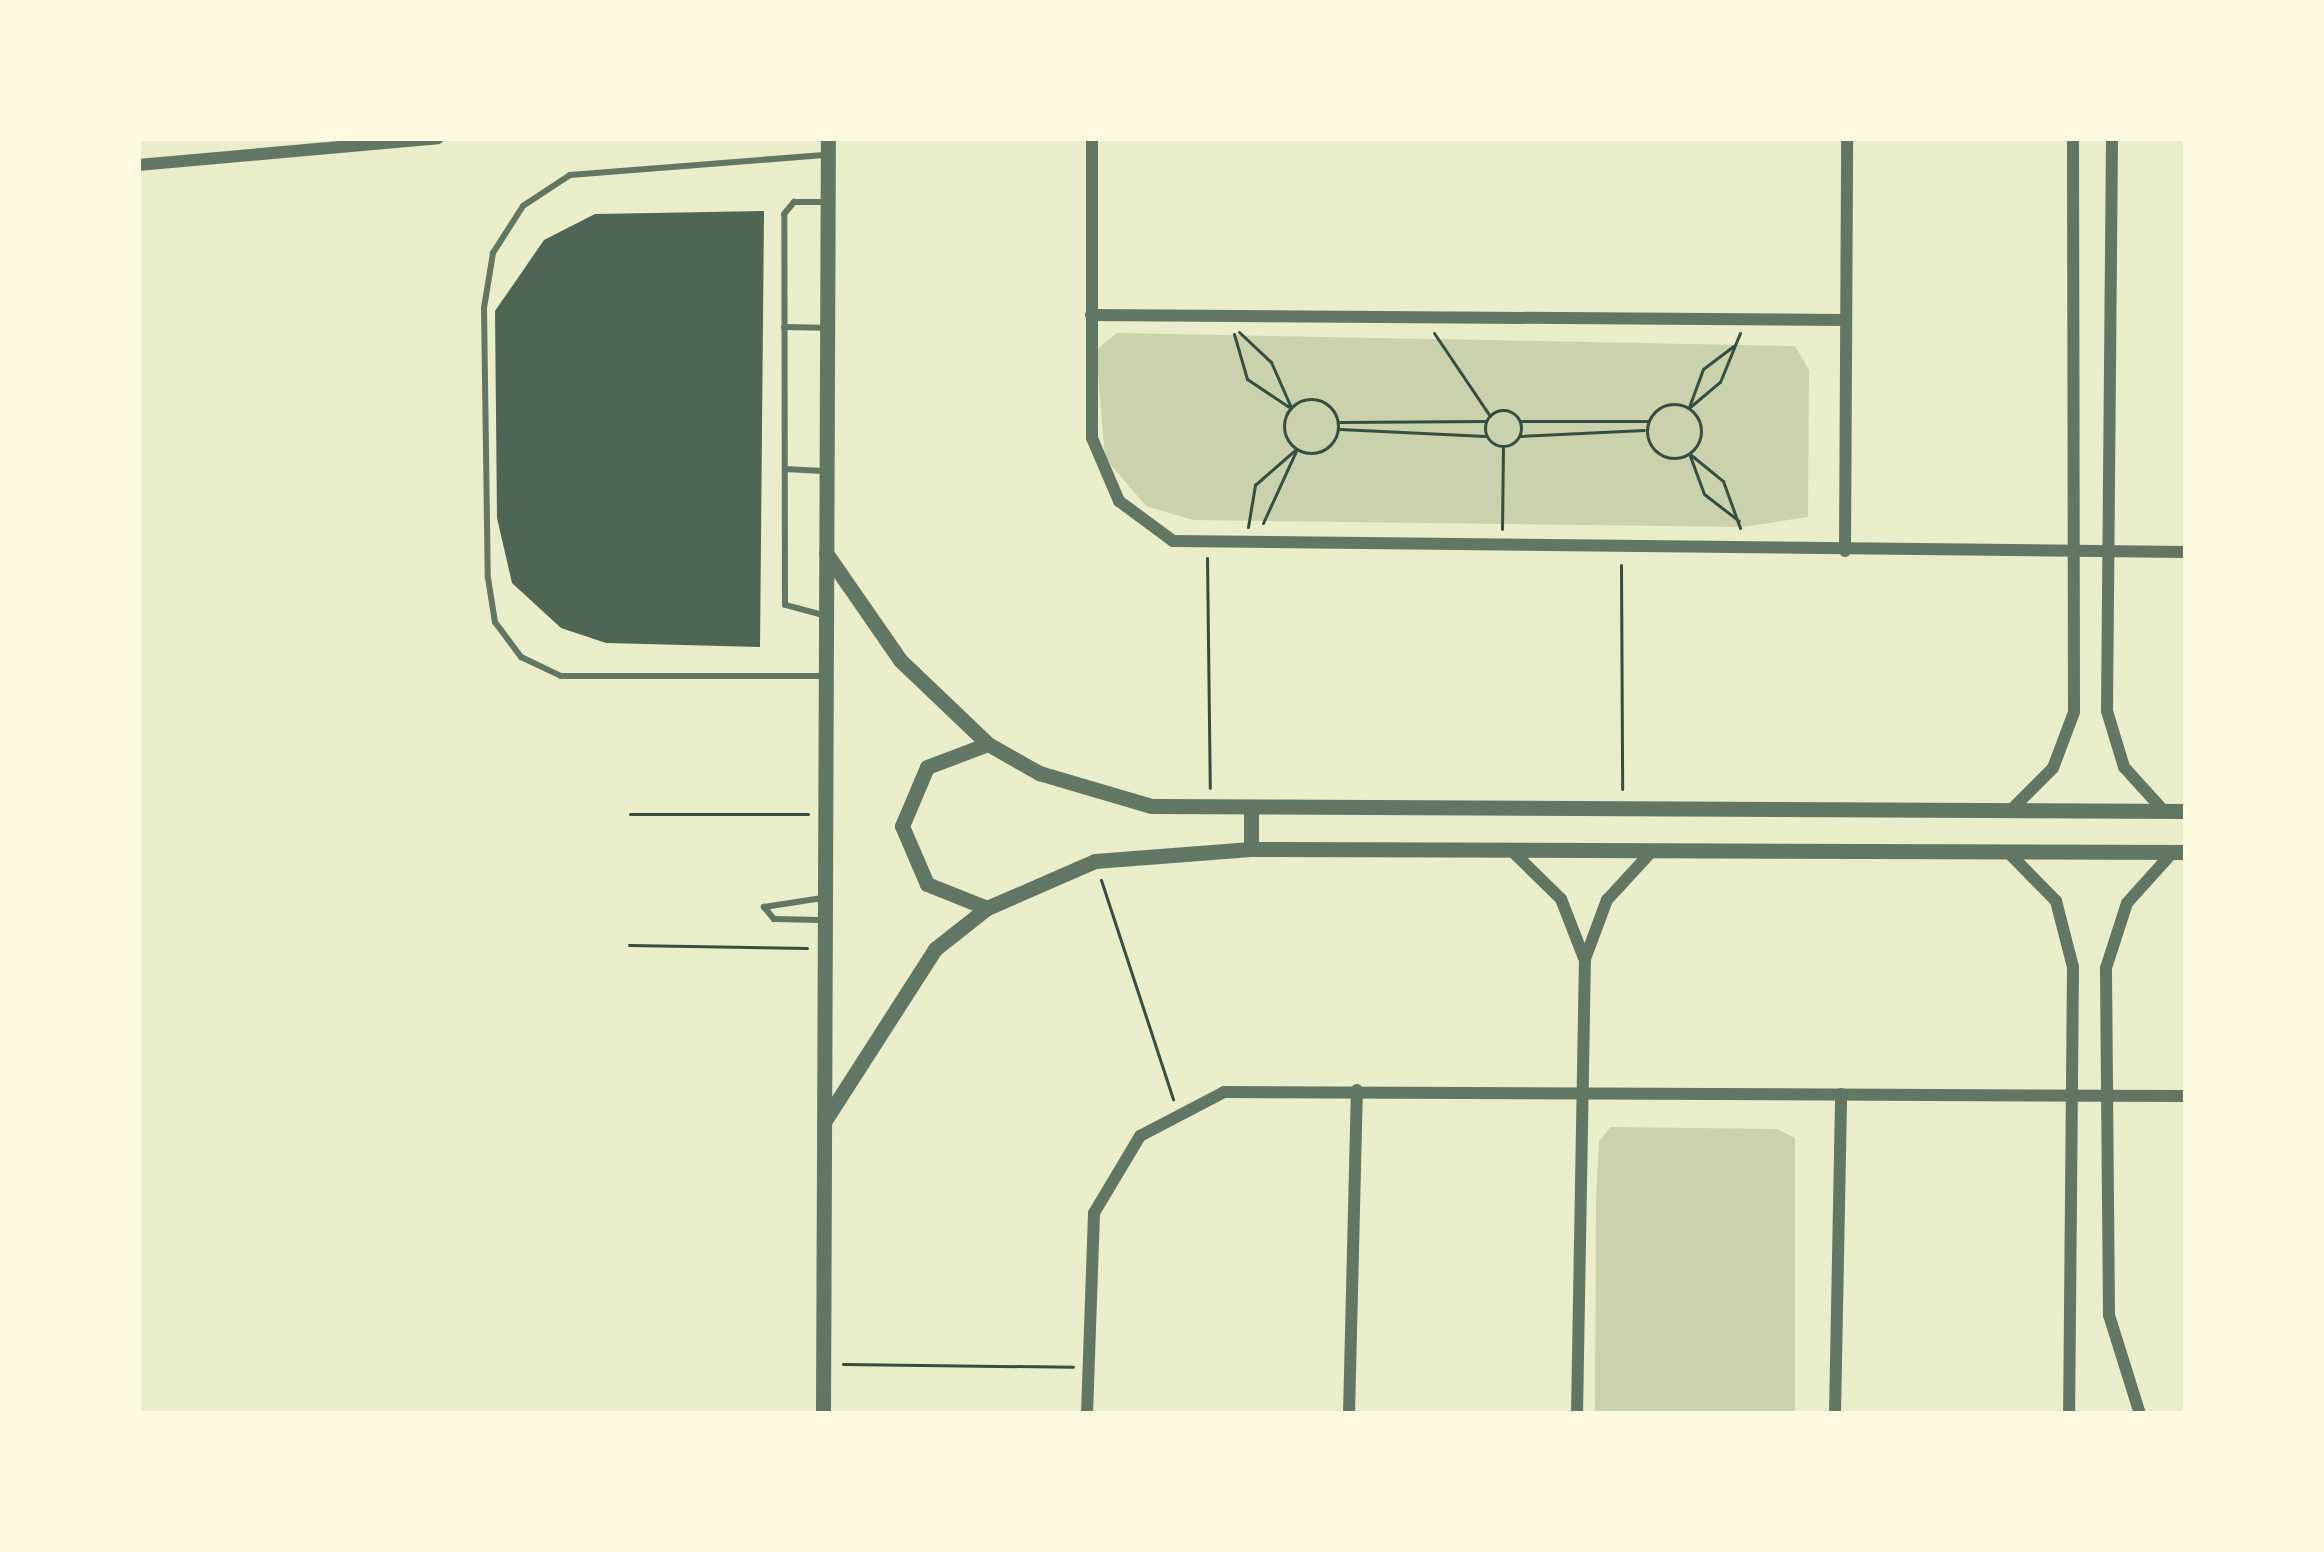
<!DOCTYPE html>
<html>
<head>
<meta charset="utf-8">
<style>
  body { margin:0 }
  #map { position:relative; width:2324px; height:1552px; overflow:hidden; background:#e9edc9; font-family:Inter,sans-serif }
  div>[style] { position:absolute }
  [style*='--x'] { left:calc(var(--x)*1px); top:calc(var(--y)*1px); width:calc(var(--w)*1px); rotate:calc(var(--a)*1deg) }
  .green>* { inset:0; background:#cad2ad }
  .building>* { inset:0; background:#4f6655 }
  .path>* { height:3px; margin:-1.5px; padding:0 1.5px; transform-origin:1.5px; border-radius:1.5px; background:#344e41 }
  .path>.ring { margin:-1.5px; padding:0; box-sizing:content-box; background:none; border:3px solid #344e41; border-radius:50% }
  .service>* { height:6px; margin:-3px; padding:0 3px; transform-origin:3px; border-radius:3px; background:#617663 }
  .minor>* { height:12px; margin:-6px; padding:0 6px; transform-origin:6px; border-radius:6px; background:#617663 }
  .tertiary>* { height:15px; margin:-7.5px; padding:0 7.5px; transform-origin:7.5px; border-radius:7.5px; background:#617663 }
  span { translate:-50% -50%; white-space:nowrap; text-align:center; line-height:1.15; -webkit-text-stroke:12px #fefae0; paint-order:stroke }
  .frame { position:absolute; inset:0; border:141px solid #fefae0; pointer-events:none }
</style>
</head>
<body>
<div id="map">
  <div class="green">
    <i style="clip-path:polygon(1117px 333px,1795px 346px,1809px 370px,1808px 517px,1743px 527px,1193px 520px,1146px 506px,1105px 458px,1096px 350px)"></i>
    <i style="clip-path:polygon(1611px 1127px,1777px 1129px,1795px 1138px,1795px 1414px,1595px 1414px,1596px 1199px,1599px 1141px)"></i>
  </div>
  <div class="building">
    <i style="clip-path:polygon(764px 211px,760px 647px,606px 643px,561px 628px,512px 583px,497px 518px,495px 311px,544px 240px,595px 214px)"></i>
  </div>
  <div class="path">
    <i style="--x:1239;--y:332;--w:44;--a:43.2"></i>
    <i style="--x:1271;--y:362;--w:47;--a:66.2"></i>
    <i style="--x:1434;--y:333;--w:100;--a:56"></i>
    <i style="--x:1234;--y:334;--w:47;--a:73.9"></i>
    <i style="--x:1247;--y:379;--w:50;--a:33.7"></i>
    <i class="ring" style="left:1284px;top:399px;width:51px;height:51px"></i>
    <i class="ring" style="left:1647px;top:404px;width:51px;height:51px"></i>
    <i style="--x:1689;--y:407;--w:40;--a:-69.8"></i>
    <i style="--x:1703;--y:369;--w:39;--a:-37"></i>
    <i style="--x:1690;--y:407;--w:39;--a:-40"></i>
    <i style="--x:1720;--y:382;--w:53;--a:-67.8"></i>
    <i class="ring" style="left:1485px;top:410px;width:33px;height:33px"></i>
    <i style="--x:1520;--y:421;--w:129;--a:0"></i>
    <i style="--x:1340;--y:422;--w:146;--a:-0.4"></i>
    <i style="--x:1340;--y:429;--w:145;--a:2.8"></i>
    <i style="--x:1520;--y:436;--w:124;--a:-2.8"></i>
    <i style="--x:1691;--y:455;--w:41;--a:39.1"></i>
    <i style="--x:1723;--y:481;--w:50;--a:70.1"></i>
    <i style="--x:1690;--y:456;--w:40;--a:69.8"></i>
    <i style="--x:1704;--y:494;--w:44;--a:37.6"></i>
    <i style="--x:1263;--y:523;--w:79;--a:-65.4"></i>
    <i style="--x:1248;--y:527;--w:43;--a:-80.5"></i>
    <i style="--x:1255;--y:485;--w:53;--a:-41.2"></i>
    <i style="--x:1502;--y:529;--w:81;--a:-89.3"></i>
    <i style="--x:1207;--y:558;--w:230;--a:89.3"></i>
    <i style="--x:1621;--y:565;--w:224;--a:89.7"></i>
    <i style="--x:630;--y:814;--w:178;--a:0"></i>
    <i style="--x:1101;--y:880;--w:231;--a:71.8"></i>
    <i style="--x:629;--y:945;--w:178;--a:1"></i>
    <i style="--x:843;--y:1364;--w:230;--a:0.7"></i>
  </div>
  <div class="service">
    <i style="--x:824;--y:155;--w:255;--a:175.5"></i>
    <i style="--x:570;--y:175;--w:56;--a:146.6"></i>
    <i style="--x:523;--y:206;--w:56;--a:122.6"></i>
    <i style="--x:493;--y:253;--w:56;--a:99.3"></i>
    <i style="--x:484;--y:308;--w:270;--a:89.2"></i>
    <i style="--x:488;--y:578;--w:45;--a:81"></i>
    <i style="--x:495;--y:622;--w:44;--a:53.4"></i>
    <i style="--x:521;--y:657;--w:44;--a:25.4"></i>
    <i style="--x:561;--y:676;--w:265;--a:0"></i>
    <i style="--x:784;--y:327;--w:39;--a:1"></i>
    <i style="--x:785;--y:469;--w:38;--a:3"></i>
    <i style="--x:823;--y:615;--w:39;--a:-165"></i>
    <i style="--x:785;--y:605;--w:391;--a:-90.1"></i>
    <i style="--x:784;--y:214;--w:16;--a:-50"></i>
    <i style="--x:794;--y:202;--w:34;--a:0"></i>
    <i style="--x:820;--y:920;--w:46;--a:-178.8"></i>
    <i style="--x:774;--y:919;--w:16;--a:-130"></i>
    <i style="--x:764;--y:907;--w:59;--a:-8.8"></i>
  </div>
  <div class="minor">
    <i style="--x:1092;--y:138;--w:300;--a:90"></i>
    <i style="--x:1092;--y:438;--w:69;--a:66.8"></i>
    <i style="--x:1119;--y:501;--w:67;--a:36.5"></i>
    <i style="--x:1173;--y:541;--w:1013;--a:0.62"></i>
    <i style="--x:2112;--y:138;--w:573;--a:90.5"></i>
    <i style="--x:2107;--y:711;--w:59;--a:73.1"></i>
    <i style="--x:2124;--y:767;--w:58;--a:47.8"></i>
    <i style="--x:138;--y:165;--w:301;--a:-5.1"></i>
    <i style="--x:1091;--y:315;--w:755;--a:0.38"></i>
    <i style="--x:1845;--y:551;--w:413;--a:-89.7"></i>
    <i style="--x:2011;--y:810;--w:59;--a:-45"></i>
    <i style="--x:2053;--y:768;--w:60;--a:-69.4"></i>
    <i style="--x:2074;--y:712;--w:574;--a:-90.1"></i>
    <i style="--x:1511;--y:850;--w:70;--a:44.4"></i>
    <i style="--x:1561;--y:899;--w:63;--a:68.7"></i>
    <i style="--x:2008;--y:852;--w:69;--a:45.6"></i>
    <i style="--x:2056;--y:901;--w:68;--a:75.6"></i>
    <i style="--x:2073;--y:967;--w:447;--a:90.5"></i>
    <i style="--x:1087;--y:1414;--w:201;--a:-88"></i>
    <i style="--x:1094;--y:1213;--w:90;--a:-59.1"></i>
    <i style="--x:1140;--y:1136;--w:95;--a:-27.6"></i>
    <i style="--x:1224;--y:1092;--w:962;--a:0.24"></i>
    <i style="--x:1349;--y:1414;--w:324;--a:-88.6"></i>
    <i style="--x:1577;--y:1414;--w:455;--a:-89"></i>
    <i style="--x:1585;--y:959;--w:63;--a:-69.6"></i>
    <i style="--x:1607;--y:900;--w:68;--a:-47.4"></i>
    <i style="--x:1835;--y:1414;--w:320;--a:-88.9"></i>
    <i style="--x:2140;--y:1414;--w:104;--a:-107.4"></i>
    <i style="--x:2109;--y:1315;--w:347;--a:-90.5"></i>
    <i style="--x:2106;--y:968;--w:68;--a:-72.1"></i>
    <i style="--x:2127;--y:903;--w:69;--a:-48"></i>
  </div>
  <div class="tertiary">
    <i style="--x:826;--y:553;--w:130;--a:55.3"></i>
    <i style="--x:900;--y:660;--w:122;--a:43.7"></i>
    <i style="--x:988;--y:744;--w:59;--a:29.6"></i>
    <i style="--x:1039;--y:773;--w:117;--a:16.4"></i>
    <i style="--x:1151;--y:806;--w:1035;--a:0.28"></i>
    <i style="--x:1251;--y:809;--w:40;--a:90"></i>
    <i style="--x:987;--y:908;--w:65;--a:-158.2"></i>
    <i style="--x:927;--y:884;--w:63;--a:-113.3"></i>
    <i style="--x:902;--y:826;--w:64;--a:-67"></i>
    <i style="--x:927;--y:767;--w:65;--a:-20.7"></i>
    <i style="--x:824;--y:1122;--w:206;--a:-57.3"></i>
    <i style="--x:935;--y:949;--w:66;--a:-38.3"></i>
    <i style="--x:987;--y:908;--w:118;--a:-23.5"></i>
    <i style="--x:1095;--y:861;--w:156;--a:-4.4"></i>
    <i style="--x:1251;--y:849;--w:935;--a:0.18"></i>
    <i style="--x:823;--y:1414;--w:1276;--a:-89.78"></i>
  </div>
  <div class="frame"></div>
</div>
</body>
</html>
